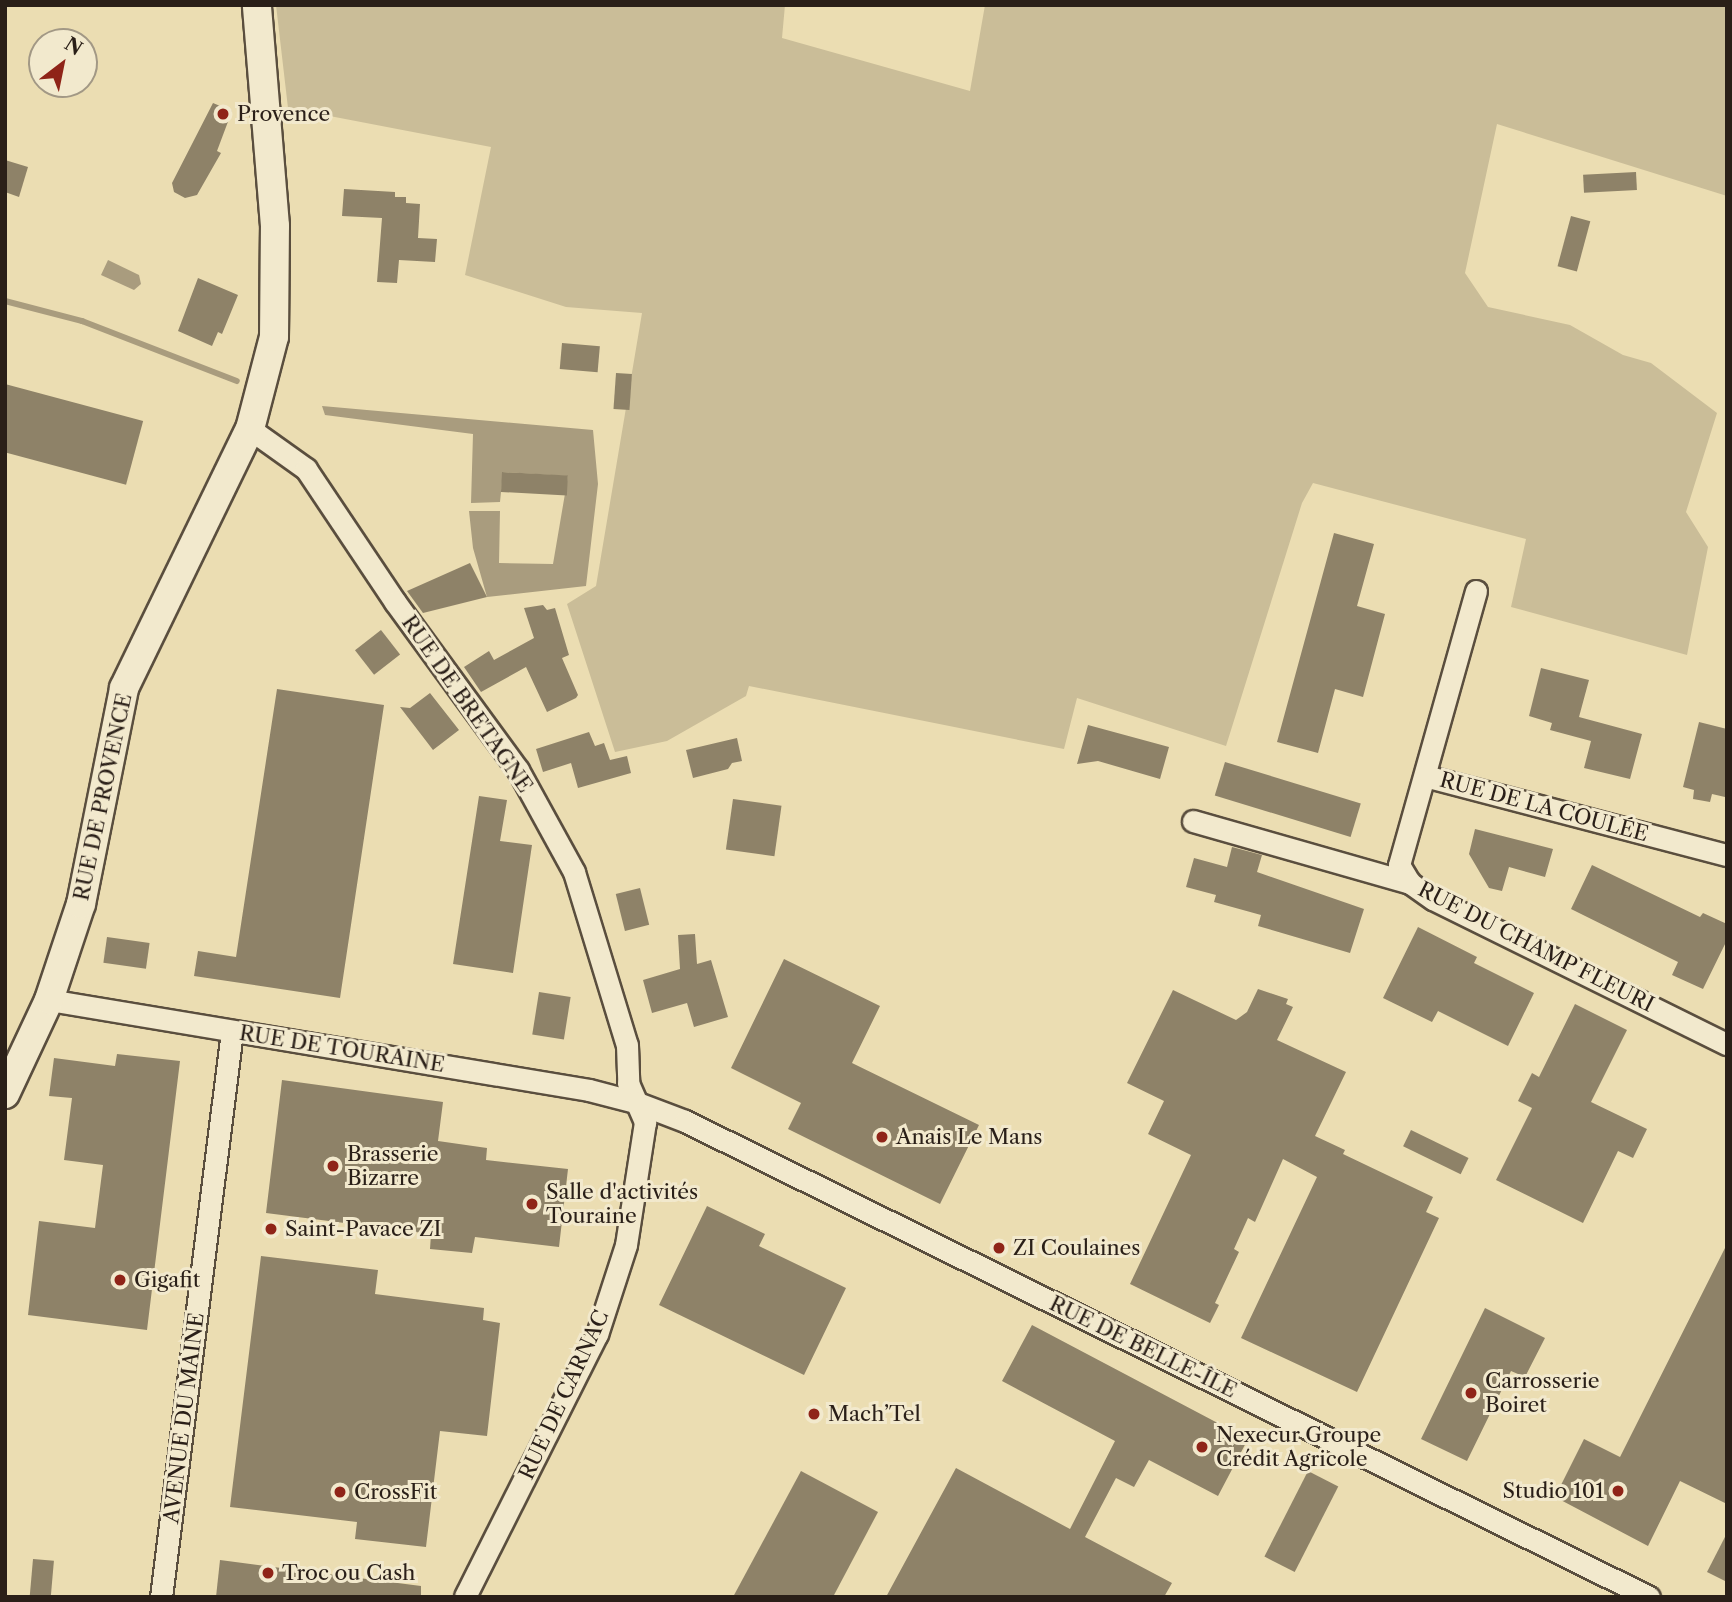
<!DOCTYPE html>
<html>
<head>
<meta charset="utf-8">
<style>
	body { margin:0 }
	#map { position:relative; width:1732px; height:1602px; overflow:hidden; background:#ebddb2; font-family:"Libre Caslon Text",serif }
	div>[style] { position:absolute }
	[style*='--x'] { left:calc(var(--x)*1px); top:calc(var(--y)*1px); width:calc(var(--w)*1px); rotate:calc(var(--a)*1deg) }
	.green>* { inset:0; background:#cabd98 }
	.water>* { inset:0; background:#a99c7e }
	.stream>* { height:6px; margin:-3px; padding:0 3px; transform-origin:3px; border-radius:3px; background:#a99c7e }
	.building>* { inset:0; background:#8e8268; transform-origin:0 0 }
	.roads { filter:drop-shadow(2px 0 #5a4e3e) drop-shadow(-2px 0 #5a4e3e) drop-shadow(0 2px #5a4e3e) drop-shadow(0 -2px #5a4e3e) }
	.street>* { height:21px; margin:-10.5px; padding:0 10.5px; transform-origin:10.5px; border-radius:10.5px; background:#f2e9cd }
	.secondary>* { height:28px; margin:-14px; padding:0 14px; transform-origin:14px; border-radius:14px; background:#f2e9cd }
	.dots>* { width:19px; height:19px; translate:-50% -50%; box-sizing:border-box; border:4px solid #f2e9cd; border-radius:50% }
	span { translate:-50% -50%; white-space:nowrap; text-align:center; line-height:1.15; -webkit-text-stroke:6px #f2e9cd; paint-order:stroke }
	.poi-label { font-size:21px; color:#2a1f18 }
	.left { translate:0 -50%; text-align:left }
	.right { translate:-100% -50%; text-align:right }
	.street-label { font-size:21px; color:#2a1f18 }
	.frame { position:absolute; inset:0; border:7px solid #2a1f18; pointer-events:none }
	.north { position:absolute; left:28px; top:28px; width:70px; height:70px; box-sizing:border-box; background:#f2e9cd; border:2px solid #a29885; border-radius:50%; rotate:32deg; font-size:19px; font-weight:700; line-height:28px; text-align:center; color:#2a1f18 }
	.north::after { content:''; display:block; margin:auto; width:24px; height:32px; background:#8f2418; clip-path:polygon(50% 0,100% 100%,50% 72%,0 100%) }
</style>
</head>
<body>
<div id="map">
	<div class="green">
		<i style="clip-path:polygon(276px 5px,785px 5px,782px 38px,970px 91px,985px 5px,1727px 5px,1727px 196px,1497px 124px,1465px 273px,1488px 307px,1570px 325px,1623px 355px,1651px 363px,1717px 413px,1686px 512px,1708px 547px,1687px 655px,1511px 607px,1526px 539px,1313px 483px,1302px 503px,1226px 746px,1077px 698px,1064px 749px,749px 686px,746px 696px,667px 741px,615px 752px,567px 604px,596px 586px,642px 313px,566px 307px,465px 275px,491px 147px,288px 108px)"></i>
	</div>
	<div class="water">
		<i style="clip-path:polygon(108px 260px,139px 275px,141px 284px,134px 290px,101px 275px)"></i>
		<i style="clip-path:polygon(322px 406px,593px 430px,598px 484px,586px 586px,487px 597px,473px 548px,469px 511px,500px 511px,499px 563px,553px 564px,568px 476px,503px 472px,500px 502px,471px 503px,473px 434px,325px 415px)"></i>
	</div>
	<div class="stream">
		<i style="--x:5;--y:301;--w:80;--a:14.6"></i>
		<i style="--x:82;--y:321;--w:166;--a:21.2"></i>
	</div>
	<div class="building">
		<i style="clip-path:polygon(213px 103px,232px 111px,217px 151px,221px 153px,197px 195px,185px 198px,174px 192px,172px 183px)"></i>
		<i style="clip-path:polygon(5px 160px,28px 167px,19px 197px,5px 192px)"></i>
		<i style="left:1636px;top:172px;width:18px;height:53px;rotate:87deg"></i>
		<i style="clip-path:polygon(344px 189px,395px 192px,395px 197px,406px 197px,406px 203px,420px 204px,418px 238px,437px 239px,435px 262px,399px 260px,397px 283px,377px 282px,382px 218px,342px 216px)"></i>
		<i style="left:1571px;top:216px;width:20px;height:52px;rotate:15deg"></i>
		<i style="clip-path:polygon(198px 278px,238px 295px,222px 334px,218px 332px,212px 346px,178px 331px)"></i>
		<i style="left:562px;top:343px;width:38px;height:26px;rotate:5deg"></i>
		<i style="left:616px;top:373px;width:16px;height:36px;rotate:4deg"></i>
		<i style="left:5px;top:384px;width:143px;height:66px;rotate:15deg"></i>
		<i style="left:502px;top:472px;width:66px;height:20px;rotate:3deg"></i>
		<i style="clip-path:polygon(1334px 533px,1374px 544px,1357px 606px,1385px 614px,1363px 697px,1335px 689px,1318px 753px,1277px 742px)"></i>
		<i style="clip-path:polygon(470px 563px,487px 597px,423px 613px,407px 591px)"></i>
		<i style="clip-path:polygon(543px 605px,547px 610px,555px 608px,569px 655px,562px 658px,578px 695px,576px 698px,547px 712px,526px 667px,481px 692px,464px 667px,489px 651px,494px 660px,534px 638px,524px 608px)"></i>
		<i style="left:381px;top:630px;width:31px;height:33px;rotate:52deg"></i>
		<i style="clip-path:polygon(1541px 668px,1589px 680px,1579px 717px,1642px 734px,1630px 779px,1584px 768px,1591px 741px,1550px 730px,1552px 723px,1529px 716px)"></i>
		<i style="clip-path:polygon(277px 689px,384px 705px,340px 998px,194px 976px,198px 951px,236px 957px)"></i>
		<i style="clip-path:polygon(430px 693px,459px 730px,433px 750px,400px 707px,410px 708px)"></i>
		<i style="clip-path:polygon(1699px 722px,1727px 729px,1727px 788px,1725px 797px,1712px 794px,1710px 802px,1693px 799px,1694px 790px,1683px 787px)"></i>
		<i style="clip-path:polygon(1088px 725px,1169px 747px,1160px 779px,1098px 761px,1077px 764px)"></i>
		<i style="clip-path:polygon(589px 732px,595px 746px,604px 743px,610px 760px,627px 756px,631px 773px,578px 788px,571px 763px,543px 772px,536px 749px)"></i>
		<i style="clip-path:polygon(737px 738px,742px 761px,732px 763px,728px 769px,693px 778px,686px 750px)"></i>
		<i style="left:1225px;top:762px;width:142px;height:35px;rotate:17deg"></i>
		<i style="clip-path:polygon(479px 796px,507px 800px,500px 841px,532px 845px,513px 973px,453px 964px)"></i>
		<i style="left:733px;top:799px;width:49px;height:51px;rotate:8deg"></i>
		<i style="clip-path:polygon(1475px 829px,1553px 849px,1545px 877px,1509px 867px,1502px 891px,1489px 888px,1469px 854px)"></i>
		<i style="clip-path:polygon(1232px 847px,1262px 855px,1257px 872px,1364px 909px,1350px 953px,1258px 926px,1261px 915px,1214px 902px,1216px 895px,1186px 887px,1194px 858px,1227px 867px)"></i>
		<i style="clip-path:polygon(1592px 865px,1700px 917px,1703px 913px,1727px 924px,1727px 940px,1703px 989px,1672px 975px,1678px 962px,1571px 909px)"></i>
		<i style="left:640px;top:888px;width:38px;height:25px;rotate:76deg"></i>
		<i style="clip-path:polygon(1418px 927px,1477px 957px,1474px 963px,1534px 993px,1508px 1046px,1438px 1011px,1432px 1022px,1383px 998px)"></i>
		<i style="clip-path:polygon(695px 934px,697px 964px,711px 960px,728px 1017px,694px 1027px,687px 1003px,652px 1013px,643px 980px,680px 969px,678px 935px)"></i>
		<i style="left:107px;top:937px;width:43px;height:26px;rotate:8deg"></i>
		<i style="clip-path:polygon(784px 959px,880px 1006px,852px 1063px,979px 1125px,940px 1204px,788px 1129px,801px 1103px,731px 1068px)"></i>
		<i style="clip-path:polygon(1258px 989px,1288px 999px,1286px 1004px,1293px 1007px,1277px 1040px,1346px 1072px,1315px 1136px,1345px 1150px,1343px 1154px,1433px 1197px,1426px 1212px,1439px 1218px,1357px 1392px,1241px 1338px,1317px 1177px,1283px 1159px,1255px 1222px,1248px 1218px,1234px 1249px,1239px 1252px,1215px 1303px,1219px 1305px,1210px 1323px,1130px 1284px,1191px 1155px,1148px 1134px,1164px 1101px,1127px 1083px,1173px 990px,1236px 1020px,1247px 1012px)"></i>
		<i style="left:539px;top:992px;width:32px;height:43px;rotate:9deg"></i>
		<i style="clip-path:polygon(1575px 1004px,1627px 1030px,1591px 1102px,1647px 1129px,1633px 1158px,1618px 1151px,1583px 1223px,1496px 1180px,1532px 1108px,1518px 1101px,1532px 1073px,1539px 1077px)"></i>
		<i style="clip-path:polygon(117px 1054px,180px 1061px,147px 1330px,28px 1315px,39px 1221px,95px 1228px,103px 1165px,64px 1160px,72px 1098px,49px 1096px,54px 1058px,115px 1066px)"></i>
		<i style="clip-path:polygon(282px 1080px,443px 1102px,438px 1141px,487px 1148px,486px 1160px,568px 1169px,559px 1247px,475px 1237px,472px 1253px,430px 1249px,431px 1234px,266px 1213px)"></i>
		<i style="left:1411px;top:1130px;width:64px;height:18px;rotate:26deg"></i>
		<i style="clip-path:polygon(707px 1206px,765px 1234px,759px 1246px,846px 1288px,804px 1375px,659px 1305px)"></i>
		<i style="clip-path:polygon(1727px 1244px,1727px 1504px,1680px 1481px,1648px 1546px,1555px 1497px,1584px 1439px,1620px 1457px)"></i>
		<i style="clip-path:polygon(261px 1256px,378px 1270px,375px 1294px,484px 1308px,483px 1320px,500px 1323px,487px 1436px,440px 1431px,426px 1547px,355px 1539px,357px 1522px,230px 1507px)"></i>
		<i style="clip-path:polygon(1485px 1308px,1545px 1338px,1525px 1377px,1511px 1371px,1467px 1461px,1421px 1439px)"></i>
		<i style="clip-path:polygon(1032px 1325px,1248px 1439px,1218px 1496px,1149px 1460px,1134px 1487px,1116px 1478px,1085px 1537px,1172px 1583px,1164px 1597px,886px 1597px,956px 1468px,1070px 1529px,1115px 1441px,1002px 1381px)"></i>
		<i style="clip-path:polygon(801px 1471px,878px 1512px,833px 1597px,733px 1597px)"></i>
		<i style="left:1308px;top:1471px;width:34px;height:96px;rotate:27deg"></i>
		<i style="clip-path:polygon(1727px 1533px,1727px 1582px,1707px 1572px)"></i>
		<i style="left:33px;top:1559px;width:21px;height:38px;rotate:5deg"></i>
		<i style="clip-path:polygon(220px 1560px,421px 1586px,421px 1597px,216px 1597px)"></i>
	</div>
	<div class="roads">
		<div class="street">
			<i style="--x:250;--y:429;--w:69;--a:35.5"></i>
			<i style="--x:306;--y:469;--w:160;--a:56.2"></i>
			<i style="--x:395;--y:602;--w:208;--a:53.8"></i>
			<i style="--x:518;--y:770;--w:116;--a:61.2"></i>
			<i style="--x:574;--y:872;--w:181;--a:73"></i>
			<i style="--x:627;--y:1045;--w:38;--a:88"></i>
			<i style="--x:628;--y:1083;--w:43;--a:66.4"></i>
			<i style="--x:645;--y:1122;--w:124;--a:98.8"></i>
			<i style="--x:626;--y:1245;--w:94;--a:108"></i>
			<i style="--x:597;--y:1334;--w:294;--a:116.7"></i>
			<i style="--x:1476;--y:591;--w:285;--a:105.7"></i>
			<i style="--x:1399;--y:865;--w:21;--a:59"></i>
			<i style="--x:1410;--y:883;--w:28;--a:35"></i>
			<i style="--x:1433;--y:899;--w:328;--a:26.3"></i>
			<i style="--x:1425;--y:776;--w:312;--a:14.7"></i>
			<i style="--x:1193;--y:821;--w:226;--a:15.9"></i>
			<i style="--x:49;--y:1000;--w:547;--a:9.46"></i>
			<i style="--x:589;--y:1090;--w:48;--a:14.6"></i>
			<i style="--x:635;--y:1102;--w:53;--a:20.8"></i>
			<i style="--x:685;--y:1121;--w:1075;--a:26.28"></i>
			<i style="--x:161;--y:1597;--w:570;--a:-82.85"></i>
		</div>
		<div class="secondary">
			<i style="--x:5;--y:1094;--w:104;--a:-64.9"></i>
			<i style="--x:49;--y:1000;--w:101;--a:-71.6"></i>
			<i style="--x:81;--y:904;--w:220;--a:-78.7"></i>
			<i style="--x:124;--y:688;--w:288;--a:-64.1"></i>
			<i style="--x:250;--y:429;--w:95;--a:-75.4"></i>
			<i style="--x:274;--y:337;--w:111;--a:-89.5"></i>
			<i style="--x:275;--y:226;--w:222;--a:-94.7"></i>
		</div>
	</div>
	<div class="dots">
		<i style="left:223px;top:114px;background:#8f2418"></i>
		<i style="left:882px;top:1137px;background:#8f2418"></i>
		<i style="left:333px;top:1166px;background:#8f2418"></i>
		<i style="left:532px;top:1204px;background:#8f2418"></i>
		<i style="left:271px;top:1229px;background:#8f2418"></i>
		<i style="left:999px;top:1248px;background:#8f2418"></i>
		<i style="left:120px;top:1280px;background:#8f2418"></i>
		<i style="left:1471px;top:1393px;background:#8f2418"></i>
		<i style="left:814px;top:1414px;background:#8f2418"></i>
		<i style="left:1202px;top:1447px;background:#8f2418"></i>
		<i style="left:1618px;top:1491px;background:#8f2418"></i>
		<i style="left:340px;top:1492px;background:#8f2418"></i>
		<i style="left:268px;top:1573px;background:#8f2418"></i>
	</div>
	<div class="poi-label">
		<span class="left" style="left:237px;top:114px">Provence</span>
		<span class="left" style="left:896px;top:1137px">Anais Le Mans</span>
		<span class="left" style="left:347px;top:1166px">Brasserie<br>Bizarre</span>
		<span class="left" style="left:546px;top:1204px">Salle d'activités<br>Touraine</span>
		<span class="left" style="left:285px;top:1229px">Saint-Pavace ZI</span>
		<span class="left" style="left:1013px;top:1248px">ZI Coulaines</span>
		<span class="left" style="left:134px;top:1280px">Gigafit</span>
		<span class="left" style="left:1485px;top:1393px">Carrosserie<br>Boiret</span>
		<span class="left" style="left:828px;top:1414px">Mach’Tel</span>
		<span class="left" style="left:1216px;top:1447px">Nexecur Groupe<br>Crédit Agricole</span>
		<span class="right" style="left:1604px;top:1491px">Studio 101</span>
		<span class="left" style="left:354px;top:1492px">CrossFit</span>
		<span class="left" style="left:282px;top:1573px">Troc ou Cash</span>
	</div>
	<div class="street-label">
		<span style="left:467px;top:704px;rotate:55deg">RUE DE BRETAGNE</span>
		<span style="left:103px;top:797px;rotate:-78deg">RUE DE PROVENCE</span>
		<span style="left:1544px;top:807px;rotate:15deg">RUE DE LA COULÉE</span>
		<span style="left:1536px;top:947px;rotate:27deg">RUE DU CHAMP FLEURI</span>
		<span style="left:342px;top:1049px;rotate:9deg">RUE DE TOURAINE</span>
		<span style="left:1143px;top:1347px;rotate:26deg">RUE DE BELLE-ÎLE</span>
		<span style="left:564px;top:1395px;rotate:-65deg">RUE DE CARNAC</span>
		<span style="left:184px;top:1418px;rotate:-83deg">AVENUE DU MAINE</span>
	</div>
	<div class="frame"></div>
	<div class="north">N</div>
</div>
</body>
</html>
